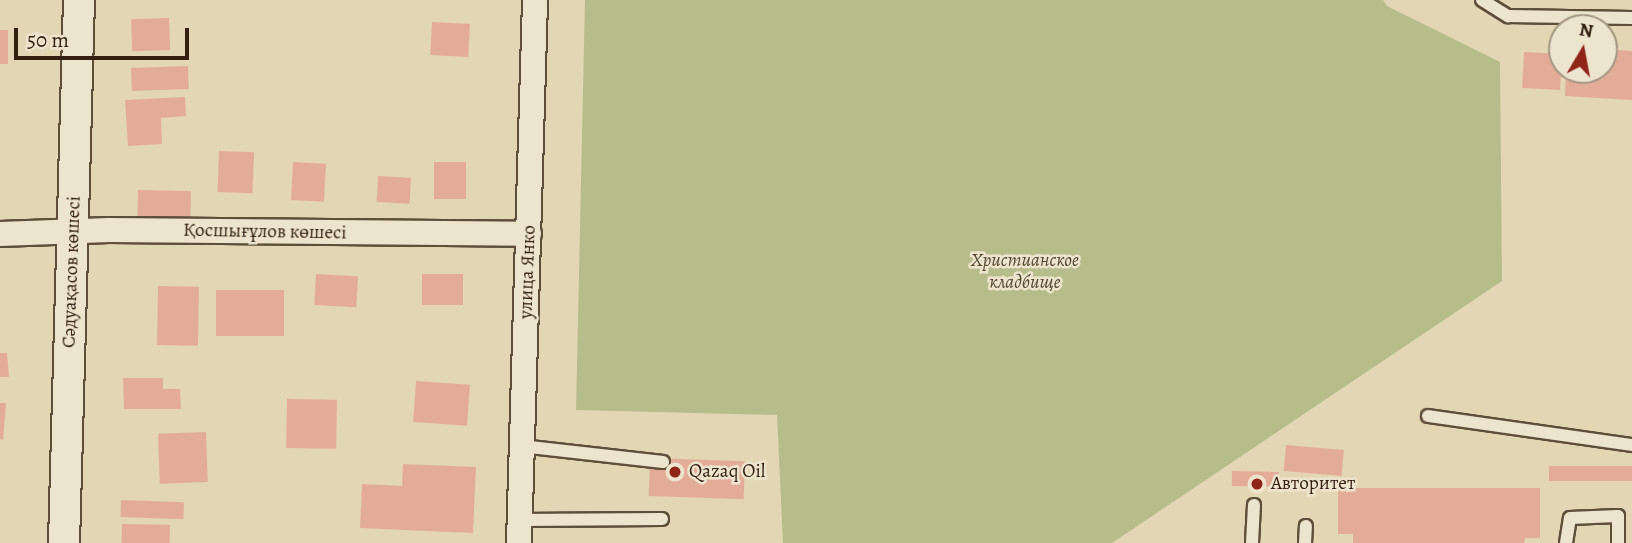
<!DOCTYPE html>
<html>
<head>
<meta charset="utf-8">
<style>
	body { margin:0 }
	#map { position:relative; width:1632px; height:543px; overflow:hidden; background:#e3d6b4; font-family:Alegreya,serif }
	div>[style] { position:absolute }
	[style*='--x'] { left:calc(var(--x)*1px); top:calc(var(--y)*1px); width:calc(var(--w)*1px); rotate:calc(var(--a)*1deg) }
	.green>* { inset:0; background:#b6bd8b }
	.building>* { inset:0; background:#e3ac99; transform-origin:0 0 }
	.roads { filter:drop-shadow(2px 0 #5f4e3a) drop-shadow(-2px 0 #5f4e3a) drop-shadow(0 2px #5f4e3a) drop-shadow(0 -2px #5f4e3a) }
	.service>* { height:12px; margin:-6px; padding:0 6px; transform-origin:6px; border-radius:6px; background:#ede4ce }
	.minor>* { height:24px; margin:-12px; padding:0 12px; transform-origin:12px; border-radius:12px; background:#ede4ce }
	.tertiary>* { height:30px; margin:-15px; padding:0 15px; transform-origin:15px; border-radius:15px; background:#ede4ce }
	.dots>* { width:19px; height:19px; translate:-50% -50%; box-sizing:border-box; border:4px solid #ede4ce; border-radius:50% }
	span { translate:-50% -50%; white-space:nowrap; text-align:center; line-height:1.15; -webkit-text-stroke:5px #ede4ce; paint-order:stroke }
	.street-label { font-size:19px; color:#332011 }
	.park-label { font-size:19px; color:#544730; font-style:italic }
	.poi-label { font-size:19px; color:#332011 }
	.left { translate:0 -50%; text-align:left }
	.north { position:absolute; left:1548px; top:14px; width:70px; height:70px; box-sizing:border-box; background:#ede4ce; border:2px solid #a39682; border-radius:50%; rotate:10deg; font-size:19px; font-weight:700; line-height:28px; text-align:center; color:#332011 }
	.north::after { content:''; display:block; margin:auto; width:24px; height:32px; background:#8f2418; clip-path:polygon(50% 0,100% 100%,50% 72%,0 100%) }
	.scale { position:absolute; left:14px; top:28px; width:175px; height:32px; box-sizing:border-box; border:4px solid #332011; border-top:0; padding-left:9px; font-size:21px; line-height:24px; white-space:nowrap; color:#332011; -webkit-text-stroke:5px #ede4ce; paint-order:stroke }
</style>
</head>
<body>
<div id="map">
	<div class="green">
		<i style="clip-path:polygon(585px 0,1383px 0,1387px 6px,1500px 62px,1502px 281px,1112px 543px,783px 543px,777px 415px,576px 410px)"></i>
	</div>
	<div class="building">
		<i style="left:169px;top:18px;width:32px;height:38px;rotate:88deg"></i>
		<i style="left:432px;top:22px;width:38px;height:33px;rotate:3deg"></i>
		<i style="left:0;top:30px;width:8px;height:34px"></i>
		<i style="clip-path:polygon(1604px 49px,1632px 51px,1632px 100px,1565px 96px,1566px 70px,1604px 70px)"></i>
		<i style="left:1524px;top:52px;width:38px;height:36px;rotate:3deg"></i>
		<i style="left:188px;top:66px;width:23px;height:57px;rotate:88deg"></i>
		<i style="clip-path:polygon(185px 97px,186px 116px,161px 118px,162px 144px,128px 146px,125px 100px)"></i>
		<i style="left:219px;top:151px;width:35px;height:41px;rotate:2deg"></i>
		<i style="left:293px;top:162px;width:33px;height:38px;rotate:3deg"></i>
		<i style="left:434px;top:162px;width:32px;height:37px"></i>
		<i style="left:378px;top:176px;width:33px;height:26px;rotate:3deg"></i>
		<i style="left:138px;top:190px;width:53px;height:29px;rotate:1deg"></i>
		<i style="left:316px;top:274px;width:42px;height:31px;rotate:3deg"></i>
		<i style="left:422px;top:274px;width:41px;height:31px"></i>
		<i style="left:158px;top:286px;width:41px;height:59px;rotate:1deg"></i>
		<i style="left:216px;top:290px;width:68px;height:46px"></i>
		<i style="clip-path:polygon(0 353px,7px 353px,9px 377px,0 377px)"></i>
		<i style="clip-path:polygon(123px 378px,163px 378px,163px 389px,180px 389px,181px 409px,124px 409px)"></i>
		<i style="left:416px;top:381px;width:54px;height:41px;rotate:4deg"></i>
		<i style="left:287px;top:399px;width:50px;height:49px;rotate:1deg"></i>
		<i style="clip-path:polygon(0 403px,6px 403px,3px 440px,0 439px)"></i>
		<i style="left:206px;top:432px;width:50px;height:48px;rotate:88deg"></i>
		<i style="left:1286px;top:445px;width:58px;height:26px;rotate:5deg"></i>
		<i style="left:650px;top:458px;width:95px;height:38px;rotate:2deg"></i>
		<i style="clip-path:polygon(403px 464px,476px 467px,473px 533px,360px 528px,362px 484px,402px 486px)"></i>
		<i style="left:1549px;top:466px;width:83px;height:15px"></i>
		<i style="left:1232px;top:471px;width:47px;height:15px;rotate:1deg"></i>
		<i style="clip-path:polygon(1338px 488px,1540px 488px,1540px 538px,1525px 538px,1524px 543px,1353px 543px,1353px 534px,1338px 534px)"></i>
		<i style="left:121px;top:500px;width:63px;height:17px;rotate:2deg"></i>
		<i style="left:122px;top:524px;width:48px;height:19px;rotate:1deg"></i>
	</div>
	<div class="roads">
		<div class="service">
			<i style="--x:1482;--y:0;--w:31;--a:32"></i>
			<i style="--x:1508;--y:16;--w:124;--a:0.9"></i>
			<i style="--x:1428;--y:416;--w:206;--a:8.1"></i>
			<i style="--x:521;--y:446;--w:143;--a:6.4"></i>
			<i style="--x:519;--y:520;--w:143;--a:-0.4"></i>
			<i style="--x:1252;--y:543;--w:38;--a:-87"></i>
			<i style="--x:1305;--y:543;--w:17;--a:-87"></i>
			<i style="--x:1566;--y:543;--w:25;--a:-81"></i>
			<i style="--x:1570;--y:518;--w:48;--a:-2.4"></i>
			<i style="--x:1618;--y:516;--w:27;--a:90"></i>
		</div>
		<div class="minor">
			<i style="--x:0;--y:234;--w:109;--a:-2.1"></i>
			<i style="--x:109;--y:230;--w:420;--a:0.5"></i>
			<i style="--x:519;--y:543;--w:543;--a:-88.31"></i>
		</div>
		<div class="tertiary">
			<i style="--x:64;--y:543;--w:543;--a:-88.42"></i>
		</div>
	</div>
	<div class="dots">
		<i style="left:675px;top:472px;background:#8f2418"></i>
		<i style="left:1257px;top:484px;background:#8f2418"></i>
	</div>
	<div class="street-label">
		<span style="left:265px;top:232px;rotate:1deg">Қосшығұлов көшесі</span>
		<span style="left:72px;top:272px;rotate:-88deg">Сәдуақасов көшесі</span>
		<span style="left:528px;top:272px;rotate:-88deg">улица Янко</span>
	</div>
	<div class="park-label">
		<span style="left:1025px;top:272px">Христианское<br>кладбище</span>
	</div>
	<div class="poi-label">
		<span class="left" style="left:689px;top:472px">Qazaq Oil</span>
		<span class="left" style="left:1271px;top:484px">Авторитет</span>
	</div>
	<div class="north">N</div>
	<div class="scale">50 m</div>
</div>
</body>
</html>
